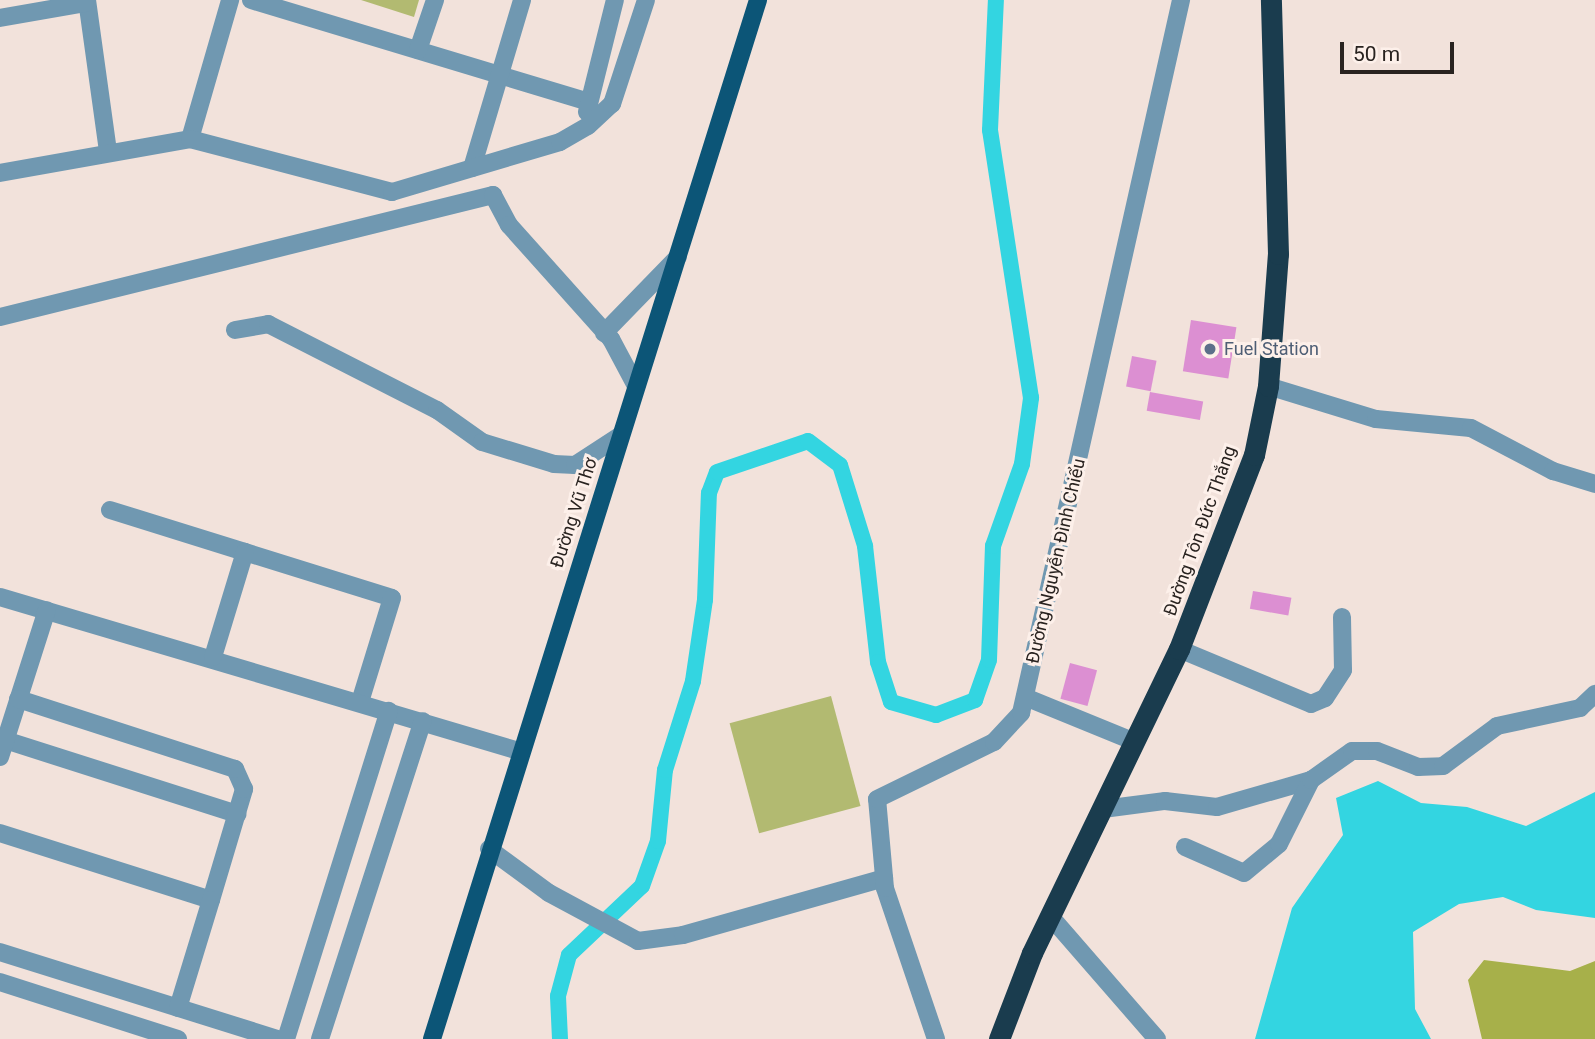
<!DOCTYPE html>
<html>
<head>
<meta charset="utf-8">
<style>
	body { margin:0 }
	#map { position:relative; width:1595px; height:1039px; overflow:hidden; background:#f2e2db; font-family:Roboto,sans-serif }
	div>[style] { position:absolute }
	[style*='--x'] { left:calc(var(--x)*1px); top:calc(var(--y)*1px); width:calc(var(--w)*1px); rotate:calc(var(--a)*1deg) }
	.green>* { inset:0; background:#b2ba71; transform-origin:0 0 }
	.forest>* { inset:0; background:#a7b04a }
	.water>* { inset:0; background:#33d5e1 }
	.canal>* { height:16px; margin:-8px; padding:0 8px; transform-origin:8px; border-radius:8px; background:#33d5e1 }
	.building>* { inset:0; background:#dc8fd2; transform-origin:0 0 }
	.minor>* { height:18px; margin:-9px; padding:0 9px; transform-origin:9px; border-radius:9px; background:#7098b1 }
	.major>* { height:18px; margin:-9px; padding:0 9px; transform-origin:9px; border-radius:9px; background:#0c5577 }
	.highway>* { height:21px; margin:-10.5px; padding:0 10.5px; transform-origin:10.5px; border-radius:10.5px; background:#1a3c4e }
	.dots>* { width:19px; height:19px; translate:-50% -50%; box-sizing:border-box; border:4px solid #fdf0ea; border-radius:50% }
	span { translate:-50% -50%; white-space:nowrap; text-align:center; line-height:1.15; -webkit-text-stroke:6px #fdf0ea; paint-order:stroke }
	.service-label { font-size:18px; color:#4e5e75 }
	.left { translate:0 -50%; text-align:left }
	.street-label { font-size:18px; color:#292320 }
	.scale { position:absolute; left:1340px; top:42px; width:114px; height:32px; box-sizing:border-box; border:4px solid #292320; border-top:0; padding-left:9px; font-size:21px; line-height:24px; white-space:nowrap; color:#292320; -webkit-text-stroke:5px #fdf0ea; paint-order:stroke }
</style>
</head>
<body>
<div id="map">
	<div class="green">
		<i style="clip-path:polygon(361px 0,419px 0,414px 17px)"></i>
		<i style="left:831px;top:696px;width:114px;height:105px;rotate:75deg"></i>
	</div>
	<div class="forest">
		<i style="clip-path:polygon(1484px 960px,1570px 971px,1595px 961px,1595px 1039px,1482px 1039px,1468px 980px)"></i>
	</div>
	<div class="water">
		<i style="clip-path:polygon(1378px 781px,1421px 803px,1467px 807px,1526px 826px,1595px 792px,1595px 918px,1536px 910px,1503px 897px,1459px 904px,1413px 932px,1415px 1009px,1431px 1039px,1255px 1039px,1292px 908px,1343px 835px,1336px 798px)"></i>
	</div>
	<div class="canal">
		<i style="--x:560;--y:1039;--w:43;--a:-92.7"></i>
		<i style="--x:558;--y:996;--w:42;--a:-75"></i>
		<i style="--x:569;--y:955;--w:100;--a:-43.4"></i>
		<i style="--x:642;--y:886;--w:48;--a:-70.4"></i>
		<i style="--x:658;--y:841;--w:71;--a:-84.4"></i>
		<i style="--x:665;--y:770;--w:93;--a:-72.5"></i>
		<i style="--x:693;--y:681;--w:82;--a:-81.6"></i>
		<i style="--x:705;--y:600;--w:107;--a:-87.9"></i>
		<i style="--x:709;--y:493;--w:22;--a:-69"></i>
		<i style="--x:717;--y:472;--w:96;--a:-18.8"></i>
		<i style="--x:808;--y:441;--w:40;--a:37"></i>
		<i style="--x:840;--y:465;--w:85;--a:72.8"></i>
		<i style="--x:865;--y:546;--w:117;--a:83.6"></i>
		<i style="--x:878;--y:662;--w:42;--a:72"></i>
		<i style="--x:891;--y:702;--w:47;--a:16.1"></i>
		<i style="--x:936;--y:715;--w:42;--a:-21"></i>
		<i style="--x:975;--y:700;--w:42;--a:-70.7"></i>
		<i style="--x:989;--y:660;--w:114;--a:-88"></i>
		<i style="--x:993;--y:546;--w:87;--a:-70.5"></i>
		<i style="--x:1022;--y:464;--w:67;--a:-82.2"></i>
		<i style="--x:1031;--y:398;--w:271;--a:-98.7"></i>
		<i style="--x:990;--y:130;--w:130;--a:-87.4"></i>
	</div>
	<div class="building">
		<i style="left:1191px;top:320px;width:46px;height:52px;rotate:9deg"></i>
		<i style="left:1132px;top:356px;width:25px;height:31px;rotate:11deg"></i>
		<i style="left:1150px;top:392px;width:54px;height:19px;rotate:10deg"></i>
		<i style="left:1253px;top:591px;width:39px;height:18px;rotate:10deg"></i>
		<i style="left:1070px;top:663px;width:28px;height:37px;rotate:15deg"></i>
	</div>
	<div class="minor">
		<i style="--x:87;--y:0;--w:153;--a:82.1"></i>
		<i style="--x:251;--y:0;--w:350;--a:16.8"></i>
		<i style="--x:0;--y:18;--w:86;--a:-10"></i>
		<i style="--x:418;--y:50;--w:53;--a:-71.2"></i>
		<i style="--x:587;--y:112;--w:115;--a:-76"></i>
		<i style="--x:190;--y:139;--w:145;--a:-73.9"></i>
		<i style="--x:472;--y:168;--w:175;--a:-73.4"></i>
		<i style="--x:0;--y:173;--w:193;--a:-10.1"></i>
		<i style="--x:190;--y:139;--w:209;--a:14.7"></i>
		<i style="--x:392;--y:192;--w:175;--a:-16.6"></i>
		<i style="--x:560;--y:142;--w:32;--a:-30"></i>
		<i style="--x:588;--y:126;--w:33;--a:-43"></i>
		<i style="--x:612;--y:104;--w:109;--a:-71.9"></i>
		<i style="--x:0;--y:317;--w:508;--a:-13.9"></i>
		<i style="--x:493;--y:195;--w:34;--a:62"></i>
		<i style="--x:509;--y:225;--w:153;--a:48.2"></i>
		<i style="--x:611;--y:339;--w:53;--a:62"></i>
		<i style="--x:235;--y:330;--w:34;--a:-10"></i>
		<i style="--x:268;--y:324;--w:190;--a:27"></i>
		<i style="--x:437;--y:410;--w:55;--a:35.4"></i>
		<i style="--x:482;--y:442;--w:75;--a:17"></i>
		<i style="--x:554;--y:464;--w:21;--a:3"></i>
		<i style="--x:575;--y:465;--w:55;--a:-33.1"></i>
		<i style="--x:604;--y:333;--w:106;--a:-45.8"></i>
		<i style="--x:1268;--y:386;--w:113;--a:17"></i>
		<i style="--x:1376;--y:419;--w:95;--a:5.4"></i>
		<i style="--x:1471;--y:428;--w:93;--a:27.7"></i>
		<i style="--x:1553;--y:471;--w:44;--a:17.2"></i>
		<i style="--x:110;--y:510;--w:295;--a:17.3"></i>
		<i style="--x:392;--y:598;--w:109;--a:107.1"></i>
		<i style="--x:0;--y:597;--w:541;--a:16.53"></i>
		<i style="--x:1179;--y:649;--w:143;--a:22.6"></i>
		<i style="--x:1311;--y:704;--w:15;--a:-23"></i>
		<i style="--x:1325;--y:698;--w:33;--a:-57"></i>
		<i style="--x:1343;--y:670;--w:53;--a:-91.1"></i>
		<i style="--x:213;--y:657;--w:110;--a:-73.1"></i>
		<i style="--x:1025;--y:697;--w:119;--a:22.2"></i>
		<i style="--x:5;--y:740;--w:244;--a:17.7"></i>
		<i style="--x:0;--y:757;--w:154;--a:-72.3"></i>
		<i style="--x:1103;--y:809;--w:63;--a:-7.4"></i>
		<i style="--x:1165;--y:801;--w:52;--a:6.6"></i>
		<i style="--x:1217;--y:807;--w:98;--a:-16"></i>
		<i style="--x:0;--y:833;--w:221;--a:17.6"></i>
		<i style="--x:211;--y:900;--w:116;--a:-73.4"></i>
		<i style="--x:244;--y:789;--w:22;--a:-114"></i>
		<i style="--x:235;--y:769;--w:228;--a:-162.1"></i>
		<i style="--x:1185;--y:847;--w:64;--a:23.8"></i>
		<i style="--x:1244;--y:873;--w:45;--a:-39.6"></i>
		<i style="--x:1279;--y:844;--w:72;--a:-63.4"></i>
		<i style="--x:1311;--y:780;--w:50;--a:-35.3"></i>
		<i style="--x:1352;--y:751;--w:25;--a:0"></i>
		<i style="--x:1377;--y:751;--w:44;--a:21.3"></i>
		<i style="--x:1418;--y:767;--w:25;--a:-2"></i>
		<i style="--x:1443;--y:766;--w:67;--a:-36.5"></i>
		<i style="--x:1497;--y:726;--w:85;--a:-12.2"></i>
		<i style="--x:1580;--y:708;--w:21;--a:-43"></i>
		<i style="--x:489;--y:849;--w:74;--a:36.3"></i>
		<i style="--x:549;--y:893;--w:101;--a:28.3"></i>
		<i style="--x:638;--y:941;--w:45;--a:-7.6"></i>
		<i style="--x:683;--y:935;--w:209;--a:-15.8"></i>
		<i style="--x:1050;--y:916;--w:163;--a:49"></i>
		<i style="--x:0;--y:952;--w:290;--a:17.4"></i>
		<i style="--x:0;--y:982;--w:187;--a:17.8"></i>
		<i style="--x:178;--y:1008;--w:113;--a:-73"></i>
		<i style="--x:286;--y:1039;--w:344;--a:-72.6"></i>
		<i style="--x:320;--y:1039;--w:334;--a:-72.1"></i>
		<i style="--x:936;--y:1039;--w:159;--a:-108.7"></i>
		<i style="--x:885;--y:888;--w:89;--a:-95.1"></i>
		<i style="--x:877;--y:799;--w:130;--a:-26"></i>
		<i style="--x:994;--y:742;--w:40;--a:-47"></i>
		<i style="--x:1021;--y:713;--w:731;--a:-77.35"></i>
	</div>
	<div class="major">
		<i style="--x:432;--y:1039;--w:1089;--a:-72.58"></i>
	</div>
	<div class="highway">
		<i style="--x:999;--y:1039;--w:92;--a:-69"></i>
		<i style="--x:1032;--y:953;--w:338;--a:-64.2"></i>
		<i style="--x:1179;--y:649;--w:208;--a:-68.9"></i>
		<i style="--x:1254;--y:455;--w:70;--a:-78.5"></i>
		<i style="--x:1268;--y:386;--w:132;--a:-85.7"></i>
		<i style="--x:1278;--y:254;--w:254;--a:-91.6"></i>
	</div>
	<div class="dots">
		<i style="left:1210px;top:349px;background:#5c6f8a"></i>
	</div>
	<div class="service-label">
		<span class="left" style="left:1224px;top:349px">Fuel Station</span>
	</div>
	<div class="street-label">
		<span style="left:574px;top:513px;rotate:-72deg">Đường Vũ Thơ</span>
		<span style="left:1200px;top:531px;rotate:-70deg">Đường Tôn Đức Thắng</span>
		<span style="left:1056px;top:561px;rotate:-77deg">Đường Nguyễn Đình Chiểu</span>
	</div>
	<div class="scale">50 m</div>
</div>
</body>
</html>
